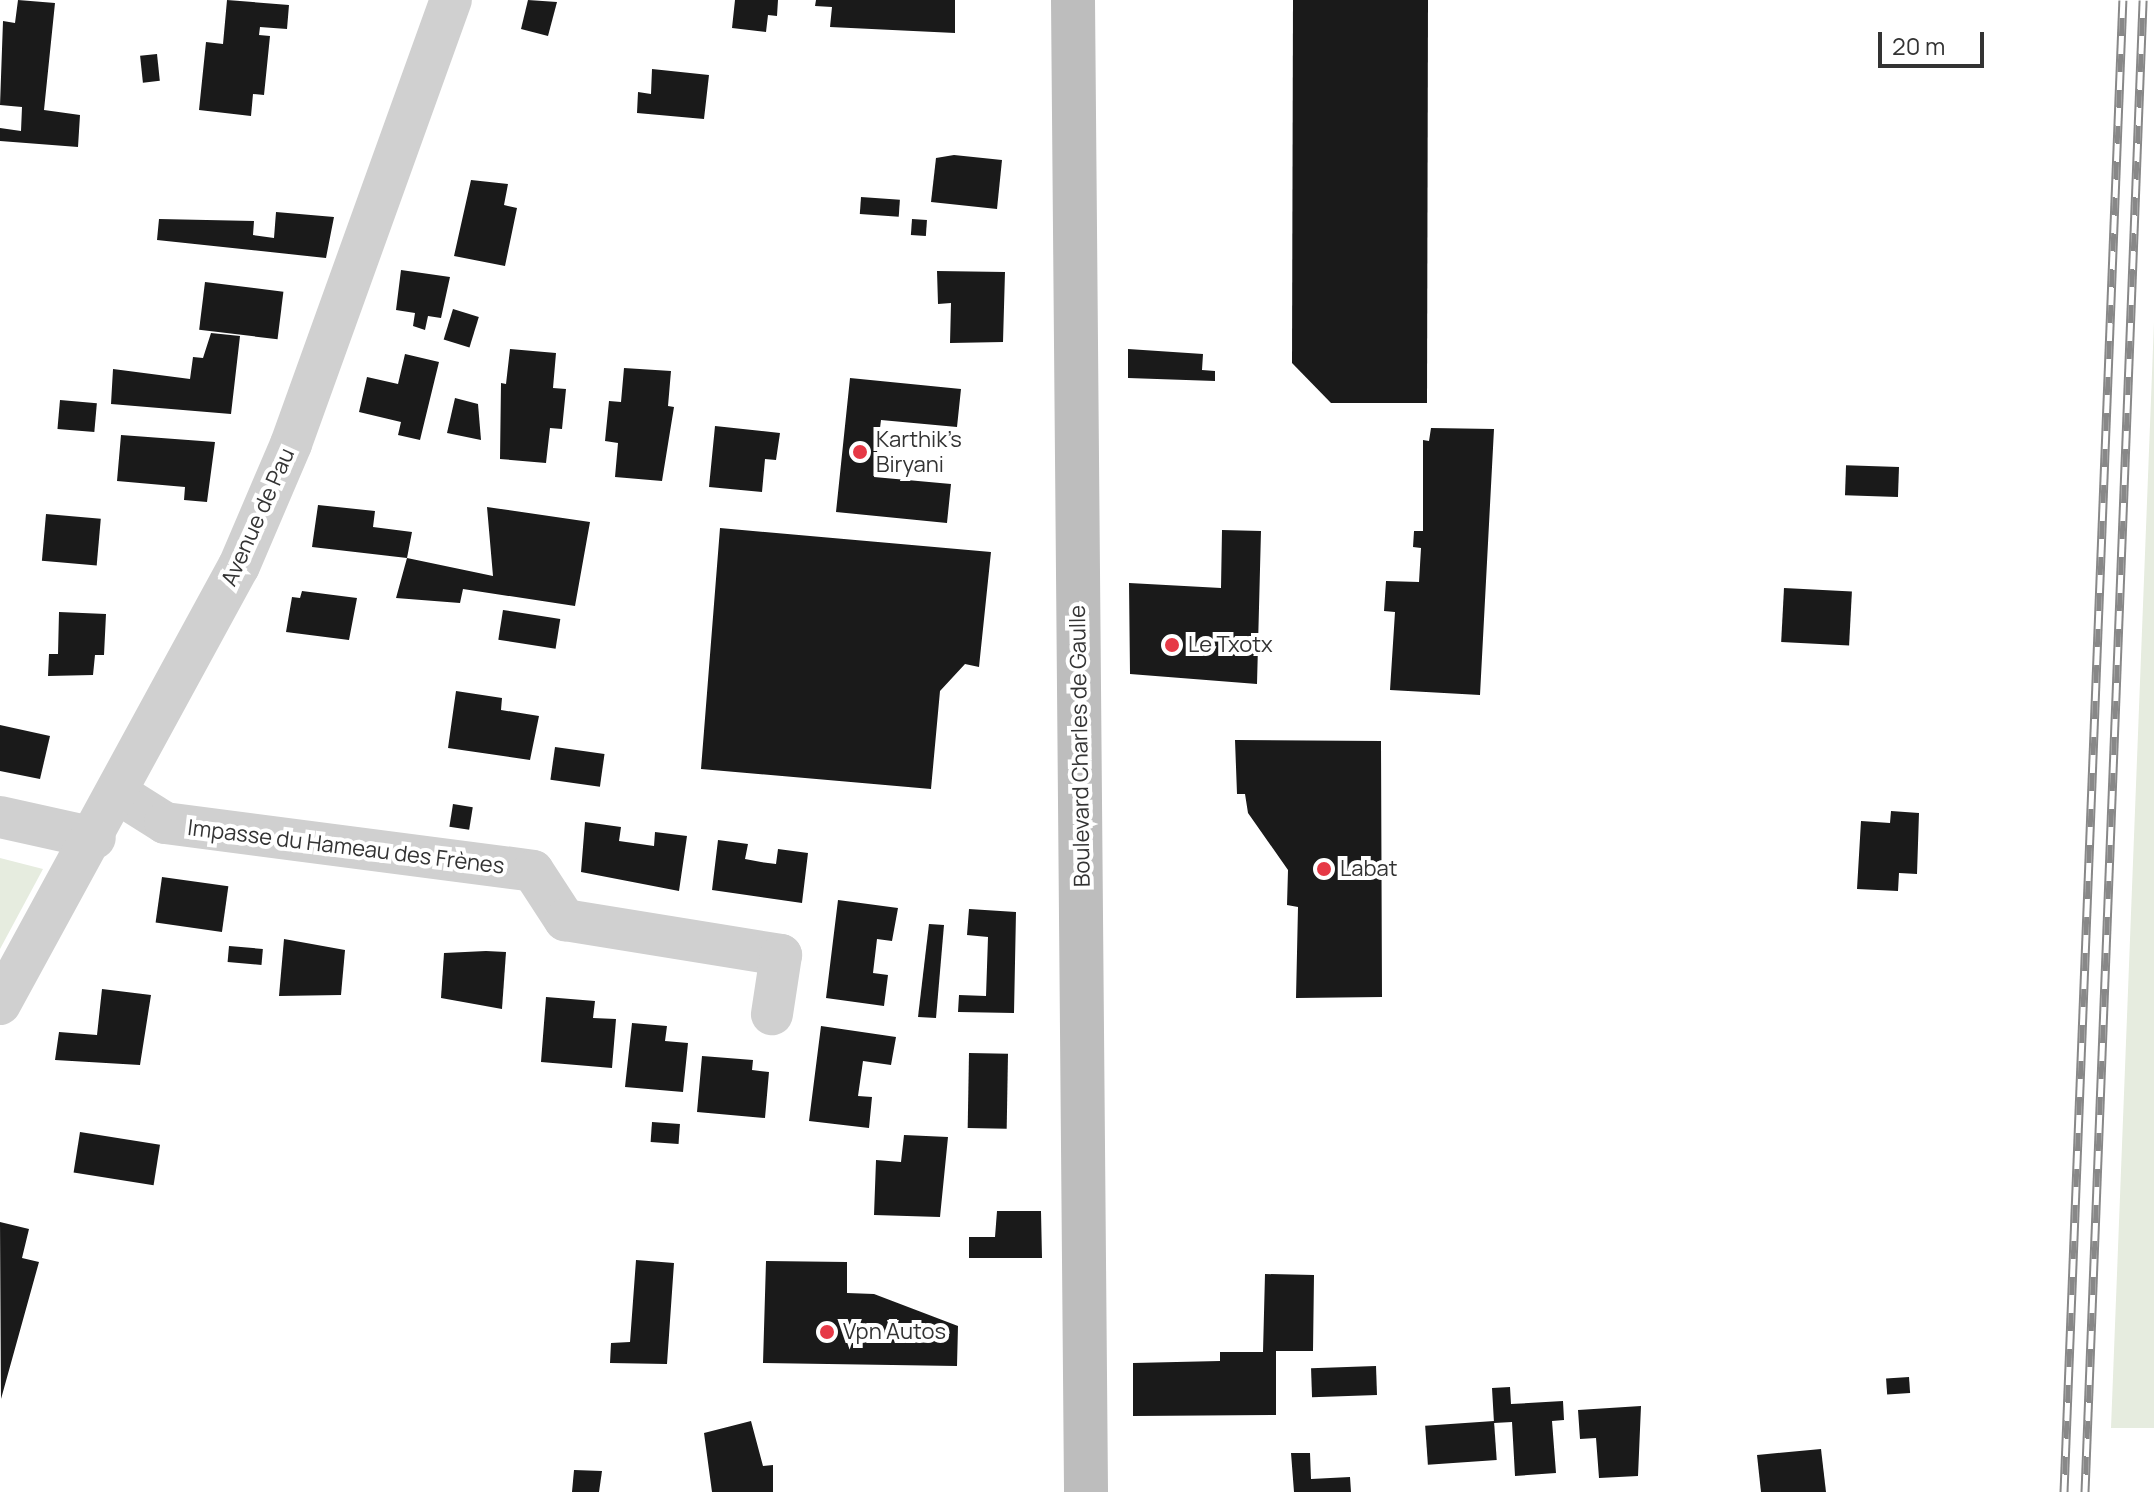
<!DOCTYPE html>
<html>
<head>
<meta charset="utf-8">
<style>
	body { margin:0 }
	#map { position:relative; width:2154px; height:1492px; overflow:hidden; background:#fff; font-family:Manrope,sans-serif }
	div>[style] { position:absolute }
	[style*='--x'] { left:calc(var(--x)*1px); top:calc(var(--y)*1px); width:calc(var(--w)*1px); rotate:calc(var(--a)*1deg) }
	.green>* { inset:0; background:#e6ecdf }
	.building>* { inset:0; background:#1a1a1a; transform-origin:0 0 }
	.street>* { height:42px; margin:-21px; padding:0 21px; transform-origin:21px; border-radius:21px; background:#d0d0d0 }
	.secondary>* { height:44px; margin:-22px; padding:0 22px; transform-origin:22px; border-radius:22px; background:#bdbdbd }
	.rail>* { height:9px; margin-top:-4.5px; transform-origin:0; background:repeating-linear-gradient(90deg,#fff 0 18px,#888 0 36px); box-sizing:border-box; border-block:2px solid #888 }
	.dots>* { width:22px; height:22px; translate:-50% -50%; box-sizing:border-box; border:4px solid #fff; border-radius:50% }
	span { translate:-50% -50%; white-space:nowrap; text-align:center; line-height:1.15; -webkit-text-stroke:8px #fff; paint-order:stroke }
	.poi-label { font-size:22px; color:#333 }
	.left { translate:0 -50%; text-align:left }
	.street-label { font-size:22px; color:#333 }
	.scale { position:absolute; left:1878px; top:32px; width:106px; height:36px; box-sizing:border-box; border:4px solid #333; border-top:0; padding-left:10px; font-size:24px; line-height:28px; white-space:nowrap; color:#333; -webkit-text-stroke:6px #fff; paint-order:stroke }
</style>
</head>
<body>
<div id="map">
	<div class="green">
		<i style="clip-path:polygon(2154px 322px,2154px 1428px,2111px 1428px)"></i>
		<i style="clip-path:polygon(0 858px,43px 869px,0 949px)"></i>
	</div>
	<div class="building">
		<i style="clip-path:polygon(18px 0,55px 3px,44px 110px,80px 115px,78px 147px,0 141px,0 128px,21px 131px,22px 107px,0 105px,3px 21px,15px 23px)"></i>
		<i style="clip-path:polygon(227px 0,289px 5px,287px 29px,260px 27px,259px 35px,270px 36px,264px 95px,253px 94px,251px 116px,199px 110px,206px 42px,223px 44px)"></i>
		<i style="clip-path:polygon(528px 0,557px 2px,548px 36px,521px 29px)"></i>
		<i style="clip-path:polygon(735px 0,778px 0,777px 16px,768px 15px,766px 32px,732px 28px)"></i>
		<i style="clip-path:polygon(816px 0,955px 0,955px 33px,830px 27px,832px 7px,815px 6px)"></i>
		<i style="clip-path:polygon(1293px 0,1428px 0,1427px 403px,1331px 403px,1292px 363px)"></i>
		<i style="left:157px;top:54px;width:27px;height:17px;rotate:84deg"></i>
		<i style="clip-path:polygon(652px 69px,709px 75px,704px 119px,637px 113px,638px 92px,651px 94px)"></i>
		<i style="clip-path:polygon(954px 155px,1002px 160px,997px 209px,931px 202px,936px 158px)"></i>
		<i style="clip-path:polygon(471px 180px,508px 184px,504px 205px,517px 208px,505px 266px,454px 256px)"></i>
		<i style="left:861px;top:197px;width:39px;height:17px;rotate:4deg"></i>
		<i style="clip-path:polygon(276px 212px,334px 217px,326px 258px,157px 240px,159px 219px,254px 221px,253px 235px,274px 238px)"></i>
		<i style="left:912px;top:219px;width:15px;height:16px;rotate:4deg"></i>
		<i style="clip-path:polygon(401px 270px,450px 277px,441px 318px,428px 316px,425px 330px,413px 326px,415px 313px,396px 310px)"></i>
		<i style="clip-path:polygon(937px 271px,1005px 272px,1003px 342px,950px 343px,951px 303px,938px 304px)"></i>
		<i style="left:205px;top:282px;width:79px;height:48px;rotate:7deg"></i>
		<i style="left:453px;top:309px;width:27px;height:32px;rotate:17deg"></i>
		<i style="clip-path:polygon(211px 333px,240px 336px,231px 414px,111px 404px,113px 369px,190px 379px,193px 357px,203px 358px)"></i>
		<i style="clip-path:polygon(510px 349px,556px 353px,553px 388px,566px 389px,562px 429px,550px 428px,546px 463px,500px 459px,501px 383px,506px 384px)"></i>
		<i style="clip-path:polygon(1128px 349px,1203px 354px,1202px 370px,1215px 371px,1215px 381px,1128px 378px)"></i>
		<i style="clip-path:polygon(405px 354px,439px 362px,420px 440px,398px 435px,401px 422px,359px 412px,367px 377px,398px 384px)"></i>
		<i style="clip-path:polygon(624px 368px,671px 371px,668px 406px,674px 407px,662px 481px,615px 477px,618px 443px,605px 441px,609px 401px,621px 402px)"></i>
		<i style="clip-path:polygon(850px 378px,961px 389px,957px 427px,881px 420px,874px 477px,951px 484px,947px 523px,836px 512px)"></i>
		<i style="clip-path:polygon(455px 398px,478px 404px,481px 440px,447px 433px)"></i>
		<i style="left:60px;top:400px;width:37px;height:29px;rotate:5deg"></i>
		<i style="clip-path:polygon(715px 426px,780px 433px,776px 460px,765px 459px,762px 492px,709px 487px)"></i>
		<i style="clip-path:polygon(1431px 428px,1494px 429px,1480px 695px,1390px 690px,1395px 612px,1384px 611px,1386px 581px,1419px 582px,1421px 548px,1413px 547px,1414px 531px,1423px 531px,1423px 440px,1429px 441px)"></i>
		<i style="clip-path:polygon(121px 435px,215px 442px,207px 502px,184px 500px,185px 487px,117px 481px)"></i>
		<i style="left:1899px;top:467px;width:30px;height:53px;rotate:92deg"></i>
		<i style="clip-path:polygon(318px 505px,375px 511px,373px 527px,412px 532px,407px 558px,312px 547px)"></i>
		<i style="clip-path:polygon(487px 507px,590px 522px,575px 606px,463px 589px,460px 603px,396px 598px,407px 558px,493px 576px)"></i>
		<i style="left:46px;top:514px;width:55px;height:47px;rotate:5deg"></i>
		<i style="clip-path:polygon(720px 528px,991px 552px,979px 667px,965px 664px,940px 691px,931px 789px,701px 769px)"></i>
		<i style="clip-path:polygon(1222px 530px,1261px 531px,1257px 684px,1130px 674px,1129px 583px,1221px 588px)"></i>
		<i style="left:1784px;top:588px;width:68px;height:54px;rotate:3deg"></i>
		<i style="clip-path:polygon(302px 591px,357px 598px,349px 640px,286px 632px,292px 597px,300px 598px)"></i>
		<i style="left:503px;top:610px;width:58px;height:30px;rotate:9deg"></i>
		<i style="clip-path:polygon(59px 612px,106px 614px,104px 655px,95px 655px,93px 675px,48px 676px,49px 654px,58px 654px)"></i>
		<i style="clip-path:polygon(456px 691px,502px 698px,501px 710px,539px 716px,530px 760px,448px 748px)"></i>
		<i style="clip-path:polygon(0 725px,50px 736px,40px 779px,0 771px)"></i>
		<i style="clip-path:polygon(1235px 740px,1381px 741px,1382px 997px,1296px 998px,1298px 907px,1287px 905px,1288px 870px,1248px 813px,1245px 794px,1237px 794px)"></i>
		<i style="left:555px;top:747px;width:50px;height:33px;rotate:8deg"></i>
		<i style="left:453px;top:804px;width:20px;height:23px;rotate:9deg"></i>
		<i style="clip-path:polygon(1891px 811px,1919px 813px,1917px 874px,1899px 873px,1898px 891px,1857px 889px,1861px 821px,1890px 823px)"></i>
		<i style="clip-path:polygon(585px 822px,621px 827px,619px 841px,654px 846px,655px 832px,687px 836px,679px 891px,581px 872px)"></i>
		<i style="clip-path:polygon(718px 840px,748px 844px,745px 859px,761px 862px,776px 864px,778px 849px,808px 853px,802px 903px,712px 890px)"></i>
		<i style="left:162px;top:877px;width:67px;height:46px;rotate:8deg"></i>
		<i style="clip-path:polygon(838px 900px,898px 908px,892px 941px,877px 939px,873px 973px,888px 975px,884px 1006px,826px 998px)"></i>
		<i style="clip-path:polygon(969px 909px,1016px 912px,1014px 1013px,958px 1012px,959px 995px,986px 996px,988px 937px,967px 935px)"></i>
		<i style="clip-path:polygon(929px 924px,944px 925px,936px 1018px,918px 1017px)"></i>
		<i style="clip-path:polygon(284px 939px,345px 950px,341px 995px,279px 996px)"></i>
		<i style="left:229px;top:946px;width:34px;height:16px;rotate:5deg"></i>
		<i style="clip-path:polygon(486px 951px,506px 952px,502px 1009px,441px 998px,444px 953px)"></i>
		<i style="clip-path:polygon(102px 989px,151px 995px,140px 1065px,55px 1060px,59px 1032px,97px 1035px)"></i>
		<i style="clip-path:polygon(546px 997px,595px 1001px,593px 1018px,616px 1019px,612px 1068px,541px 1062px)"></i>
		<i style="clip-path:polygon(632px 1023px,667px 1026px,665px 1041px,688px 1043px,683px 1092px,625px 1087px)"></i>
		<i style="clip-path:polygon(821px 1026px,896px 1037px,891px 1065px,863px 1061px,858px 1096px,872px 1097px,869px 1128px,809px 1121px)"></i>
		<i style="left:969px;top:1053px;width:39px;height:75px;rotate:1deg"></i>
		<i style="clip-path:polygon(702px 1056px,753px 1060px,752px 1070px,769px 1072px,765px 1118px,697px 1112px)"></i>
		<i style="left:652px;top:1122px;width:28px;height:20px;rotate:4deg"></i>
		<i style="left:80px;top:1132px;width:81px;height:41px;rotate:9deg"></i>
		<i style="clip-path:polygon(904px 1135px,948px 1137px,940px 1217px,874px 1215px,876px 1160px,901px 1162px)"></i>
		<i style="clip-path:polygon(997px 1211px,1041px 1211px,1042px 1258px,969px 1258px,969px 1237px,995px 1237px)"></i>
		<i style="clip-path:polygon(0 1222px,29px 1229px,22px 1258px,39px 1262px,1px 1399px)"></i>
		<i style="clip-path:polygon(636px 1260px,674px 1263px,667px 1364px,610px 1363px,611px 1343px,630px 1342px)"></i>
		<i style="clip-path:polygon(766px 1261px,847px 1262px,847px 1293px,874px 1294px,958px 1326px,957px 1366px,763px 1363px)"></i>
		<i style="clip-path:polygon(1265px 1274px,1314px 1275px,1313px 1351px,1276px 1351px,1276px 1415px,1133px 1416px,1133px 1363px,1220px 1361px,1220px 1352px,1263px 1352px)"></i>
		<i style="left:1376px;top:1366px;width:29px;height:65px;rotate:88deg"></i>
		<i style="left:1909px;top:1377px;width:16px;height:23px;rotate:86deg"></i>
		<i style="clip-path:polygon(1510px 1387px,1511px 1404px,1563px 1401px,1564px 1420px,1552px 1421px,1556px 1473px,1515px 1476px,1512px 1422px,1494px 1423px,1492px 1388px)"></i>
		<i style="clip-path:polygon(1641px 1406px,1638px 1476px,1599px 1478px,1596px 1438px,1580px 1439px,1578px 1410px)"></i>
		<i style="clip-path:polygon(751px 1421px,763px 1466px,773px 1465px,773px 1492px,712px 1492px,704px 1433px)"></i>
		<i style="left:1494px;top:1421px;width:39px;height:69px;rotate:86deg"></i>
		<i style="clip-path:polygon(1821px 1449px,1826px 1492px,1761px 1492px,1757px 1455px)"></i>
		<i style="clip-path:polygon(1291px 1453px,1310px 1453px,1311px 1479px,1350px 1477px,1351px 1492px,1294px 1492px)"></i>
		<i style="clip-path:polygon(574px 1470px,602px 1471px,599px 1492px,572px 1492px)"></i>
	</div>
	<div class="street">
		<i style="--x:119;--y:794;--w:54;--a:32.2"></i>
		<i style="--x:165;--y:823;--w:371;--a:7.4"></i>
		<i style="--x:533;--y:871;--w:59;--a:56.9"></i>
		<i style="--x:565;--y:920;--w:219;--a:9.2"></i>
		<i style="--x:781;--y:955;--w:60;--a:98.7"></i>
		<i style="--x:0;--y:817;--w:97;--a:12.5"></i>
		<i style="--x:0;--y:1004;--w:499;--a:-61.4"></i>
		<i style="--x:239;--y:566;--w:133;--a:-66.9"></i>
		<i style="--x:291;--y:444;--w:472;--a:-70.2"></i>
	</div>
	<div class="secondary">
		<i style="--x:1073;--y:0;--w:1492;--a:89.5"></i>
	</div>
	<div class="rail">
		<i style="--x:2064;--y:1492;--w:1493;--a:-87.74"></i>
		<i style="--x:2085;--y:1492;--w:1493;--a:-87.77"></i>
	</div>
	<div class="dots">
		<i style="left:860px;top:452px;background:#e63946"></i>
		<i style="left:1172px;top:645px;background:#e63946"></i>
		<i style="left:1324px;top:869px;background:#e63946"></i>
		<i style="left:827px;top:1332px;background:#e63946"></i>
	</div>
	<div class="poi-label">
		<span class="left" style="left:876px;top:452px">Karthik’s<br>Biryani</span>
		<span class="left" style="left:1188px;top:645px">Le Txotx</span>
		<span class="left" style="left:1340px;top:869px">Labat</span>
		<span class="left" style="left:843px;top:1332px">Vpn Autos</span>
	</div>
	<div class="street-label">
		<span style="left:258px;top:517px;rotate:-66deg">Avenue de Pau</span>
		<span style="left:1080px;top:746px;rotate:-91deg">Boulevard Charles de Gaulle</span>
		<span style="left:346px;top:847px;rotate:7deg">Impasse du Hameau des Frènes</span>
	</div>
	<div class="scale">20 m</div>
</div>
</body>
</html>
